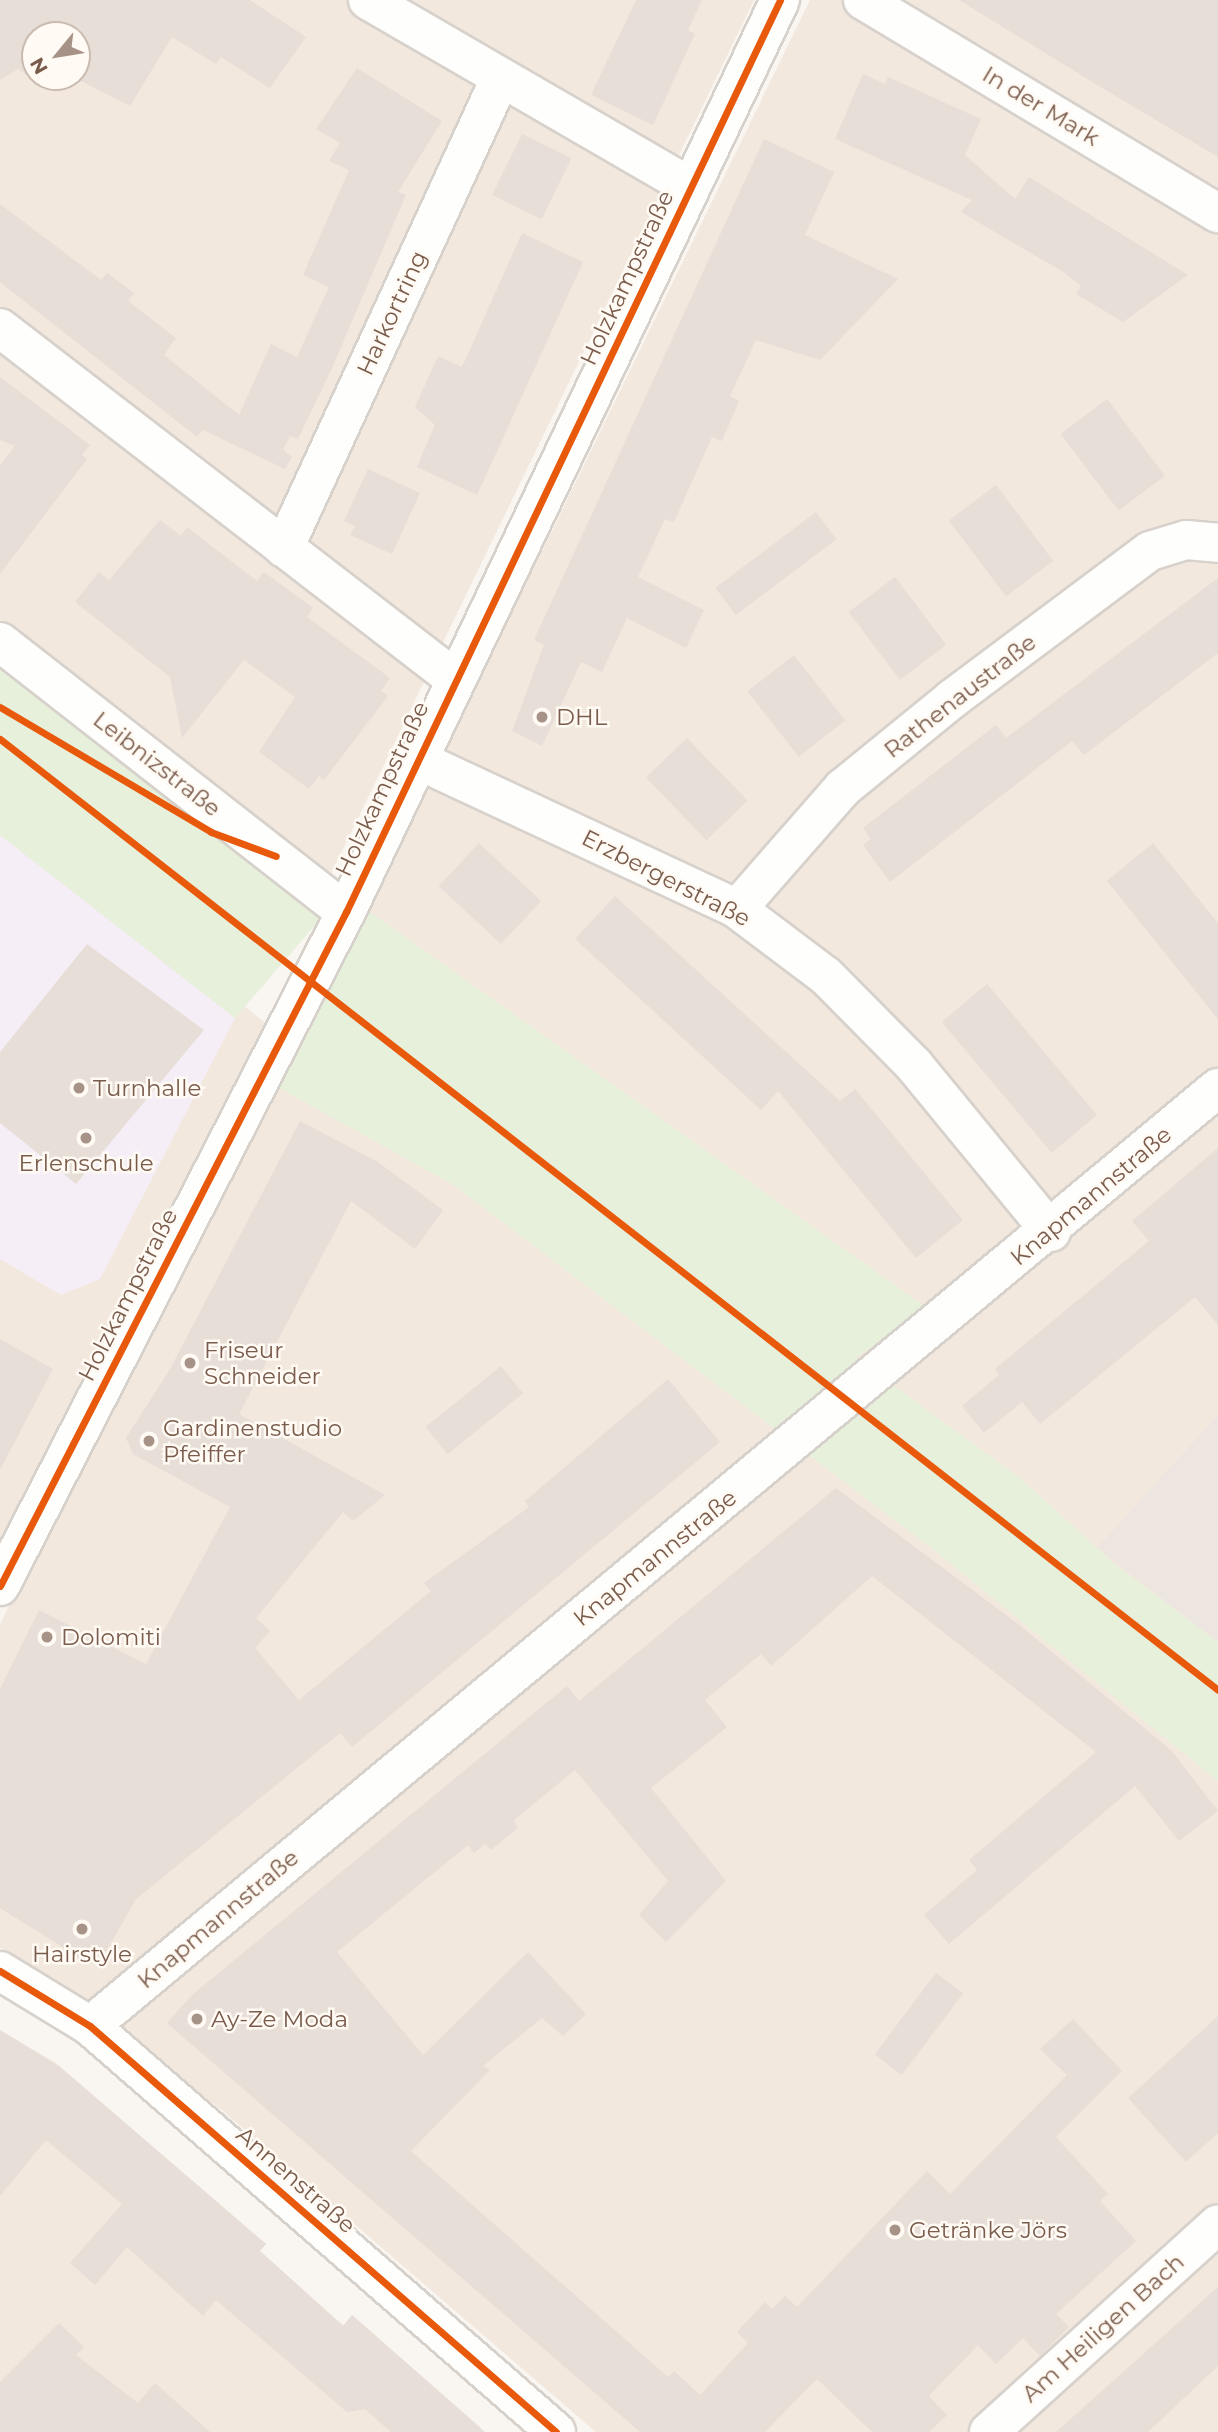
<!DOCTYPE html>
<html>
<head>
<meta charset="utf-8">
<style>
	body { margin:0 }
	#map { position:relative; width:1218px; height:2432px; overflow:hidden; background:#f9f5f0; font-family:Montserrat,sans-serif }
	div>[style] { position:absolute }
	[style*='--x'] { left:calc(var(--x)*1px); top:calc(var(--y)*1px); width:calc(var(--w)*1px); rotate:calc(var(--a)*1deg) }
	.residential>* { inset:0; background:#f2e8de }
	.industrial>* { inset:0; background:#ede5e0 }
	.education>* { inset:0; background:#f6eef6 }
	.green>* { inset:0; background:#e7f0db }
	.building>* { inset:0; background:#e6ded7; transform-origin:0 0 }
	.roads { filter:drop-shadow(2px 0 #d7d1cb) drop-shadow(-2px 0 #d7d1cb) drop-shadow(0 2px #d7d1cb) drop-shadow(0 -2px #d7d1cb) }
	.minor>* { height:38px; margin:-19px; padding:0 19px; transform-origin:19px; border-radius:19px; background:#fefefd }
	.tertiary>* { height:38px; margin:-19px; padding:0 19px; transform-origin:19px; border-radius:19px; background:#fefefd }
	.cycleway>* { height:7px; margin:-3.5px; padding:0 3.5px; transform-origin:3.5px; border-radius:3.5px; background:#e8590c }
	.dots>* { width:19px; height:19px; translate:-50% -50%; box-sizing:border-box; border:4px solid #fffaf3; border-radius:50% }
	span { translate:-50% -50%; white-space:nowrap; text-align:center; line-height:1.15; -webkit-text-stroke:5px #fffaf3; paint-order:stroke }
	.street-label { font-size:23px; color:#7a5c4d }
	.poi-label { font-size:23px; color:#7a5c4d }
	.left { translate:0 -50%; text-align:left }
	.north { position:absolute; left:21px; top:21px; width:70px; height:70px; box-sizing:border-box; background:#fffaf3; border:2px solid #cabbb1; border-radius:50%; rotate:240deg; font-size:19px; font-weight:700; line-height:28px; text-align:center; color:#7a5c4d }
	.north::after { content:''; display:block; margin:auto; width:24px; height:32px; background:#a69286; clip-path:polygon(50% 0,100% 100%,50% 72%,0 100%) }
</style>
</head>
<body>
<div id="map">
	<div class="residential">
		<i style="clip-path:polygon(evenodd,0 0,754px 0,329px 878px,0 623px,0 0,35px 35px,77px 35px,77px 77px,35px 77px,35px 35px)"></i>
		<i style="clip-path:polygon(810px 0,1218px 0,1218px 2432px,596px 2432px,223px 2111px,0 1947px,0 1624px,550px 535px)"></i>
		<i style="clip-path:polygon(0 811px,273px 1029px,0 1571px)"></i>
		<i style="clip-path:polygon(0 2030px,56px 2063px,266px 2244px,260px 2251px,336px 2319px,344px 2325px,352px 2315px,480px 2427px,475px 2432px,0 2432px)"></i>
	</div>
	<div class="industrial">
		<i style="clip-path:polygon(1218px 1415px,1218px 1642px,1097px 1548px)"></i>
	</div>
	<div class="education">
		<i style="clip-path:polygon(0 835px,235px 1018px,100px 1279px,61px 1295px,0 1259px)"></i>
	</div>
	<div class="green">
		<i style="clip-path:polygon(0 669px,322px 917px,235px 1018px,0 835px)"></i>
		<i style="clip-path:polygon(363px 907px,927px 1308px,856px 1358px,1021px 1479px,1116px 1565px,1218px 1642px,1218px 1781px,930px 1547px,455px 1186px,274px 1085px)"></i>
	</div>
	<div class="building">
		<i style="clip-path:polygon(0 0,250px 0,306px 37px,270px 88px,221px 57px,216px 64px,172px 37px,130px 106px,73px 77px,77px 35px,35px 35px,34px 80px,18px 69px,0 80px)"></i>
		<i style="clip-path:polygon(636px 0,702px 0,688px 30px,695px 34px,653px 125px,591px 95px)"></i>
		<i style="clip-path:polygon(959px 0,1218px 0,1218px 157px,1094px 83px)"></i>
		<i style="clip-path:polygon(357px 68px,442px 121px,398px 192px,406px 195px,332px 368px,298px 439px,290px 436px,283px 450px,292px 457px,285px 469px,203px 430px,197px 437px,0 282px,0 204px,101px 280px,107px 273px,134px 293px,128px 301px,176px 338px,164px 355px,239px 415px,271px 344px,297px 357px,329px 287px,303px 275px,349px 170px,329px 161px,340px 143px,316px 129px)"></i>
		<i style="clip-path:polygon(863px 74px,885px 84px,888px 77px,981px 119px,965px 155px,1015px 199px,1029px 177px,1188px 275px,1123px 322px,1076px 294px,1081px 286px,1065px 273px,961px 212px,972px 200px,835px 139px)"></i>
		<i style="left:522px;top:134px;width:55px;height:68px;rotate:26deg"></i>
		<i style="clip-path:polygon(764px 139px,834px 172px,805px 235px,898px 279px,820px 360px,756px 340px,730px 396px,739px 401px,722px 441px,712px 437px,674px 522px,665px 519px,638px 577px,704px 610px,686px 648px,627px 618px,602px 672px,581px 662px,542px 746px,512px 731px,544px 645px,534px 640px)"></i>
		<i style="clip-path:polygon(522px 233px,583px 262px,477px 495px,417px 467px,435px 425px,415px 407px,438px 356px,462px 367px)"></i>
		<i style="clip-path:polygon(0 377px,90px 445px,82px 455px,87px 459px,0 574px,0 465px,15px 446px,0 440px)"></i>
		<i style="left:1107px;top:399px;width:96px;height:58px;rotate:53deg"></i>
		<i style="clip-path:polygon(368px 469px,420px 493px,392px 554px,350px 535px,355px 526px,344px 521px)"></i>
		<i style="left:996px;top:485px;width:95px;height:59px;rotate:53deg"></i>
		<i style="left:816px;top:512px;width:34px;height:126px;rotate:53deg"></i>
		<i style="clip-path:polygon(160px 520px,181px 536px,187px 527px,257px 581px,264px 572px,313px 608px,307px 617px,390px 678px,381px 691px,388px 696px,324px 780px,319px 776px,309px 789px,259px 752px,295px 697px,244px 660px,182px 738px,170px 677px,75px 602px,99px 572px,109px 580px)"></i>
		<i style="left:895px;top:577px;width:85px;height:58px;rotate:53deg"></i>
		<i style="clip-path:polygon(1218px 578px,1218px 653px,1084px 755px,1072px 741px,890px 882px,863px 845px,871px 839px,863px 828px,996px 725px,1006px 738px)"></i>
		<i style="left:794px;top:655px;width:83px;height:59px;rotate:52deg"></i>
		<i style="left:687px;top:738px;width:87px;height:57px;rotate:46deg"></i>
		<i style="left:479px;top:843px;width:85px;height:59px;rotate:43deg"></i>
		<i style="clip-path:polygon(1153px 843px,1218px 923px,1218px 1019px,1107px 881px)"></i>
		<i style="clip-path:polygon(615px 896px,840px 1101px,855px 1089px,963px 1220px,916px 1258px,778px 1091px,761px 1110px,575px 939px)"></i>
		<i style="clip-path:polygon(87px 944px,204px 1030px,76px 1184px,0 1123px,0 1052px)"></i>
		<i style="left:987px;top:984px;width:171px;height:59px;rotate:50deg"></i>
		<i style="clip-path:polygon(300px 1121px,378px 1162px,443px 1210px,415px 1249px,351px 1201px,239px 1414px,385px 1495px,353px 1521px,343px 1512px,256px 1618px,270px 1631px,255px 1648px,299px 1700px,431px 1591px,424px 1583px,529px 1507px,525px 1501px,668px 1379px,720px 1442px,352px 1747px,340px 1733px,151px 1887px,136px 1899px,103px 1957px,90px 1964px,0 1908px,0 1689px,39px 1610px,146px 1664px,230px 1507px,133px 1454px,126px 1438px,170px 1369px)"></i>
		<i style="clip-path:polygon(1218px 1148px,1218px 1325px,1195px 1297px,1040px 1424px,1022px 1402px,984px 1433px,962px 1406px,999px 1375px,995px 1369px,1149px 1241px,1132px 1221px)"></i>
		<i style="clip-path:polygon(0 1339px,53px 1369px,0 1470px)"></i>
		<i style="left:501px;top:1366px;width:35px;height:97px;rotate:51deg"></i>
		<i style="clip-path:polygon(836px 1488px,1018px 1624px,1172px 1751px,1218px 1811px,1179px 1841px,1135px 1786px,949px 1944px,924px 1915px,977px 1870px,969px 1860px,1096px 1752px,872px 1576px,771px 1666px,761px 1654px,705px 1700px,727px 1727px,651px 1788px,726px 1881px,666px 1942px,639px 1915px,668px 1881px,575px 1770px,513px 1821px,518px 1828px,491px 1850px,485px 1844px,474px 1853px,468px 1845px,337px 1952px,423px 2055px,528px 1952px,586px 2014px,563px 2036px,542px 2018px,483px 2066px,490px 2070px,411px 2151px,668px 2377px,674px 2371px,700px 2395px,748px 2343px,737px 2332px,765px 2302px,772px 2309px,785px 2296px,797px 2307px,927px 2171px,950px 2194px,1067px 2075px,1040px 2049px,1073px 2019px,1122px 2071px,1056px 2137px,1108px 2194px,1100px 2201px,1136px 2241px,1056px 2314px,1069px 2327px,1040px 2356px,1023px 2338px,996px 2364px,978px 2345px,929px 2396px,947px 2415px,929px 2432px,872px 2432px,817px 2379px,765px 2432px,640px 2432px,167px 2023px,192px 1995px,567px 1686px,579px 1701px)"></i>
		<i style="left:936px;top:1973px;width:34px;height:102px;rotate:37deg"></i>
		<i style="clip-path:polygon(1218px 2016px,1218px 2133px,1186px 2162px,1128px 2098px)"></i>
		<i style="clip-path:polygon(0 2030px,60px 2067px,266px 2244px,260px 2251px,343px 2326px,352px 2315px,485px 2432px,391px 2432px,365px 2409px,347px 2412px,216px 2300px,203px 2316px,127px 2247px,95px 2285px,70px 2263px,122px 2204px,46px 2140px,0 2196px)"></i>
		<i style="clip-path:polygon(1218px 2287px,1218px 2366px,1148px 2432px,1056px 2432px)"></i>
		<i style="clip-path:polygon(59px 2323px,84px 2347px,76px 2355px,138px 2403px,155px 2383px,210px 2432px,0 2432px,0 2382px)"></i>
	</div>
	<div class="roads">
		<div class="minor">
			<i style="--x:368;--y:0;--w:372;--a:30.1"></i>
			<i style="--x:863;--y:0;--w:414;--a:31"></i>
			<i style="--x:0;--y:328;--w:575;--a:37.65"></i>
			<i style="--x:284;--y:548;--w:516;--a:-65.27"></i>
			<i style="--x:0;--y:642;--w:439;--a:38"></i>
			<i style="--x:416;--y:759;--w:354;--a:25"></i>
			<i style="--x:737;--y:909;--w:111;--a:37"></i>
			<i style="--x:826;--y:976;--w:125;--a:45.3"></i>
			<i style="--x:914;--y:1065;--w:216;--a:50.6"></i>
			<i style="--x:737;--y:909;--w:161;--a:-48.8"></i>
			<i style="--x:843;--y:788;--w:141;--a:-39.2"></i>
			<i style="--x:952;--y:699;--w:247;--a:-36.8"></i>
			<i style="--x:1150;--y:551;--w:38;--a:-17"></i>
			<i style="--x:1186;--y:540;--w:32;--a:5"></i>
			<i style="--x:0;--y:1586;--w:758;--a:-62.83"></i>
			<i style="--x:346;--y:912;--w:1010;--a:-64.55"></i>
			<i style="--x:90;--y:2026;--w:1467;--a:-39.75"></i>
			<i style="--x:989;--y:2432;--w:309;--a:-42.2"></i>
		</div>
		<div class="tertiary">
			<i style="--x:0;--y:1971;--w:105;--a:31.4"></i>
			<i style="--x:90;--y:2026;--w:618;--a:41.06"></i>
		</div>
	</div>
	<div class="cycleway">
		<i style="--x:0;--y:707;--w:245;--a:30.6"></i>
		<i style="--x:211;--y:832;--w:69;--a:20.3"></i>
		<i style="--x:0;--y:739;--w:1545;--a:37.98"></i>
		<i style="--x:0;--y:1586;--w:758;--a:-62.83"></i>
		<i style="--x:346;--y:912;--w:1010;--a:-64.55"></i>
		<i style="--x:0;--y:1971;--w:105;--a:31.4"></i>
		<i style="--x:90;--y:2026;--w:618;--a:41.06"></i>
	</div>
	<div class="dots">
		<i style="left:542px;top:717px;background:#a69286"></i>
		<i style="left:79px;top:1088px;background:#a69286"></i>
		<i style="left:86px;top:1138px;background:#a69286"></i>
		<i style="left:190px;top:1363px;background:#a69286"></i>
		<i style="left:149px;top:1441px;background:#a69286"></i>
		<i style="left:47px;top:1637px;background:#a69286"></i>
		<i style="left:82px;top:1929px;background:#a69286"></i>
		<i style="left:197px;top:2019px;background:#a69286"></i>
		<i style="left:895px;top:2230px;background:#a69286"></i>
	</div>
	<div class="street-label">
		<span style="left:1041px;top:106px;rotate:31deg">In der Mark</span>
		<span style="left:627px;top:278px;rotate:-65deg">Holzkampstraße</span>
		<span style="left:392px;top:313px;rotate:-65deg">Harkortring</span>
		<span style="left:960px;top:696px;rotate:-38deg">Rathenaustraße</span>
		<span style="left:157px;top:764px;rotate:38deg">Leibnizstraße</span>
		<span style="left:382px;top:789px;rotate:-65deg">Holzkampstraße</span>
		<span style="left:666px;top:878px;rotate:27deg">Erzbergerstraße</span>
		<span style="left:1091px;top:1196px;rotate:-40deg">Knapmannstraße</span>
		<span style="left:128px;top:1295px;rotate:-63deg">Holzkampstraße</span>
		<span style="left:655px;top:1558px;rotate:-39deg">Knapmannstraße</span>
		<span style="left:218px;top:1919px;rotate:-40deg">Knapmannstraße</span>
		<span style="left:296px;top:2180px;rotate:41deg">Annenstraße</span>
		<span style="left:1103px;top:2328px;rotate:-42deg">Am Heiligen Bach</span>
	</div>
	<div class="poi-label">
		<span class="left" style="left:556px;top:717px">DHL</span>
		<span class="left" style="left:93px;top:1088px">Turnhalle</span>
		<span style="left:86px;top:1163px">Erlenschule</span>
		<span class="left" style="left:204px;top:1363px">Friseur<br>Schneider</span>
		<span class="left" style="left:163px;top:1441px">Gardinenstudio<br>Pfeiffer</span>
		<span class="left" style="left:61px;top:1637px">Dolomiti</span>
		<span style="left:82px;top:1954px">Hairstyle</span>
		<span class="left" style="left:211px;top:2019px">Ay-Ze Moda</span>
		<span class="left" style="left:909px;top:2230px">Getränke Jörs</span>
	</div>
	<div class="north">N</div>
</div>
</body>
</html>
